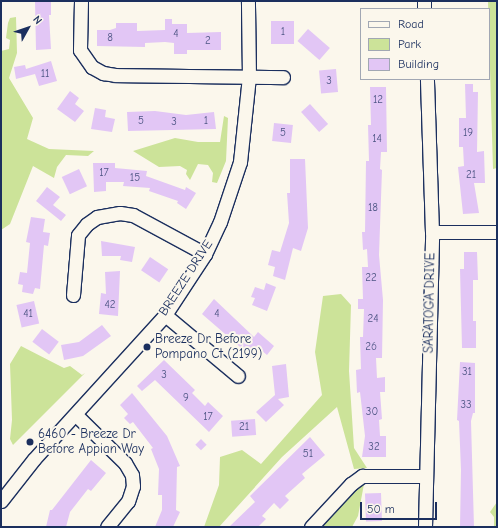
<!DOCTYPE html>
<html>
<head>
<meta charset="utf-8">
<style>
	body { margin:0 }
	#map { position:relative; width:498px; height:528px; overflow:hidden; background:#fbf7ec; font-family:"Comic Neue",sans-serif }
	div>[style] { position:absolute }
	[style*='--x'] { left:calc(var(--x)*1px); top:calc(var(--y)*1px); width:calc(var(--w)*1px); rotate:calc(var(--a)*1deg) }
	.green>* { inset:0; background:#cce399 }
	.building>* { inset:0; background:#e2c6f5; transform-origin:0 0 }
	.roads { filter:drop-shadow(1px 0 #1b2f5e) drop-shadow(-1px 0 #1b2f5e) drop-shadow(0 1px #1b2f5e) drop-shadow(0 -1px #1b2f5e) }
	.minor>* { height:13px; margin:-6.5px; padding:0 6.5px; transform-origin:6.5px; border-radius:6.5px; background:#fbf7ec }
	.dots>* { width:11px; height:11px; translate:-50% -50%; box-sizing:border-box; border:2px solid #fbf7ec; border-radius:50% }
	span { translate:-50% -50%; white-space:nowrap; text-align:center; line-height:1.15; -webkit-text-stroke:4px #fbf7ec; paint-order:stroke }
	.number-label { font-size:11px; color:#4d5584 }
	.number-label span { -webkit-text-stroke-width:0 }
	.street-label { font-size:13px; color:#1b2f5e }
	.poi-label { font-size:13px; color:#1b2f5e }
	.left { translate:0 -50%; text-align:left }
	.frame { position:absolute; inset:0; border:2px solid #1b2f5e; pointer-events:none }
	.legend { position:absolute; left:360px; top:8px; width:130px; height:72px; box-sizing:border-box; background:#fbf7ec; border:1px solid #a1a7b3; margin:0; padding:5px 7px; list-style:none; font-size:12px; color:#1b2f5e }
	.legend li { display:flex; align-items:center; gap:8px; height:20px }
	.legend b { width:20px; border:1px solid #a1a7b3 }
	.north { position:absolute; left:8px; top:8px; width:40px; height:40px; -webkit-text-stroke:3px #fbf7ec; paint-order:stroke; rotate:50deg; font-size:11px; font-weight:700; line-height:16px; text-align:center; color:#1b2f5e }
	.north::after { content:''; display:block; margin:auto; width:14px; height:18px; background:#1b2f5e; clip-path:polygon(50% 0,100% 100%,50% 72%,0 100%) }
	.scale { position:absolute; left:360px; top:502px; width:77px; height:18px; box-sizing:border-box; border:2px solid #1b2f5e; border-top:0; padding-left:5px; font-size:12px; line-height:14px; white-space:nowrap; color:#1b2f5e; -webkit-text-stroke:3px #fbf7ec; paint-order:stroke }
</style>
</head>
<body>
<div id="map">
	<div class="green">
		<i style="clip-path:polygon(488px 1px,497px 1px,497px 168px,493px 169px)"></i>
		<i style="clip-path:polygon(16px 17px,17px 53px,9px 78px,33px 118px,27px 139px,49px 149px,94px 151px,88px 156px,66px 155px,57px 167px,54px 178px,33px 166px,10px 224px,1px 230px,1px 51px,9px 49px,10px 40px,6px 38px,8px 23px,10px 18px)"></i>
		<i style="clip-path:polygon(224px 116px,228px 118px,226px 161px,217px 183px,212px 182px,213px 173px,208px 165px,198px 164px,190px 180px,186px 174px,187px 170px,180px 166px,159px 167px,133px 151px,175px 138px,198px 142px,220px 142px)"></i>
		<i style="clip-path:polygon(341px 294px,351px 305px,349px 371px,354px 448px,367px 468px,354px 469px,337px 407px,282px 457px,219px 527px,204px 527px,219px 485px,220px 457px,242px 450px,261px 464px,322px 395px,315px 352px,323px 296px)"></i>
		<i style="clip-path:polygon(21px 346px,58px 365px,64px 368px,70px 366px,82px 375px,85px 373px,13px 445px,10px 439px,12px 420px,10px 364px)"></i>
		<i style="clip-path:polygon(364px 484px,358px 516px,352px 527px,320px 527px,355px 488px)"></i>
		<i style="clip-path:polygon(497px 502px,497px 527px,494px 527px,494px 517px,490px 512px)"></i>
	</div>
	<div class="building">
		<i style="clip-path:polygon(35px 1px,51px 1px,51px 15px,49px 15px,51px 49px,36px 50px)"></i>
		<i style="clip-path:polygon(165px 19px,172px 19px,172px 24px,187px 24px,187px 33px,221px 32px,221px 50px,187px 50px,187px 54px,174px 54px,174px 43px,165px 42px,145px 43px,145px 47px,97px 46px,97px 30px,110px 30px,116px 28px,116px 23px,137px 23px,137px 31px,165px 30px)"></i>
		<i style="left:271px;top:21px;width:23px;height:23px"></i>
		<i style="left:308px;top:29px;width:29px;height:16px;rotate:41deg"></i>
		<i style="clip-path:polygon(51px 61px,57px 81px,39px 86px,35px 74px,16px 79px,14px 67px,25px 65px,26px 69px)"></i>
		<i style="left:336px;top:69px;width:23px;height:17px;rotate:85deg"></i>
		<i style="clip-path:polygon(465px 84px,473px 84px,473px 92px,478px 92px,477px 152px,484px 151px,485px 183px,474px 183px,479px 213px,463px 214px,458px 167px,464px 166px,463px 147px,459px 147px,459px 118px,466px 118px)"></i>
		<i style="clip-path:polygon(370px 87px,386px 87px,387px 152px,381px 152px,380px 169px,382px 170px,379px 255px,383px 300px,382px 358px,376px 358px,377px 378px,385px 377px,385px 392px,380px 392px,382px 419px,379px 420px,380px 436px,386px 436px,386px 457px,362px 457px,365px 436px,360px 392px,357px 393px,356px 370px,361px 369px,360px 337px,363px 337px,364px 309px,358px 309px,358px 299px,363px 299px,362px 267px,368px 267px,367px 249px,363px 250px,362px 232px,365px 232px,366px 161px,369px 161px,368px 125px,371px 125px)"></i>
		<i style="clip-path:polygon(70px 91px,79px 98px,75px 104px,84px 111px,75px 122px,57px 109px)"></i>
		<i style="left:310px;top:104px;width:27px;height:12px;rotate:48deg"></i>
		<i style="clip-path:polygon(95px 108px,106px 110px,105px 117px,115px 119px,112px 132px,91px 129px)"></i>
		<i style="clip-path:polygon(155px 111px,186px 115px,214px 112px,216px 129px,128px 131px,127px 112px)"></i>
		<i style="left:274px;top:123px;width:19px;height:18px;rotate:6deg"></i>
		<i style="clip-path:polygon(290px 159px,305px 159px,308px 228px,301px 251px,293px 248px,285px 280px,273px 276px,275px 267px,268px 265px,272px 250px,280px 252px,289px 223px,287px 193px,290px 193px)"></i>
		<i style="clip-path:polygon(93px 163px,115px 163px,115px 168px,147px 171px,146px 176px,185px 190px,186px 187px,196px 193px,186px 209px,177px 203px,178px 201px,149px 191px,150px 188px,123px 186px,124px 182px,106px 182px,106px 191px,94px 192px)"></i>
		<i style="left:79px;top:169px;width:19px;height:19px;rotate:65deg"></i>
		<i style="clip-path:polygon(47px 187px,60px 197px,53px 205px,66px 215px,61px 221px,36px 201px)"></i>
		<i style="clip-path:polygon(31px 217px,45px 219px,43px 232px,50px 233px,48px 246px,44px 245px,40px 289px,35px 288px,33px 294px,22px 292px,23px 285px,18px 284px,20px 272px,27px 273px,30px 243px,26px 242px)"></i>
		<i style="clip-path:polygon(101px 241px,135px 247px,132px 262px,120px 260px,121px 256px,102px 256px)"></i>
		<i style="clip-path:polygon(464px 252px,477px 252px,478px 280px,473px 280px,473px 321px,476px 321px,476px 348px,462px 348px,460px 269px,464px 269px)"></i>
		<i style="left:150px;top:257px;width:22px;height:16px;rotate:34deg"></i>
		<i style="clip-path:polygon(120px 271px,118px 316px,99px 314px,101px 293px,106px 294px,105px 272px)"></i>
		<i style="clip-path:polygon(266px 283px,276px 287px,267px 311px,252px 305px,255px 298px,251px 297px,255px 287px,264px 290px)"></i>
		<i style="clip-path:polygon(214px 299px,254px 337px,258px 332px,274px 346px,267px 355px,261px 350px,254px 359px,202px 314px)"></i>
		<i style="left:34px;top:301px;width:23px;height:18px;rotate:77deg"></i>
		<i style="clip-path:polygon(102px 325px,111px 336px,83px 356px,64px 360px,61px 345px,79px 342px)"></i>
		<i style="left:42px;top:329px;width:21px;height:16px;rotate:37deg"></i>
		<i style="clip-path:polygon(164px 360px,195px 390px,192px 393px,205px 406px,208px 402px,223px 416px,209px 432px,155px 380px,142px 391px,137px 386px)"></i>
		<i style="clip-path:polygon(460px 362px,475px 363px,475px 413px,473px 413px,471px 421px,474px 527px,460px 527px,461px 470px,459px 421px,457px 420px)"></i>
		<i style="clip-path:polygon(286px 364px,289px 397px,278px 399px,284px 405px,266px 422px,256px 412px,275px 395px,272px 366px)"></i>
		<i style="clip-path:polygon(132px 393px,167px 436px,180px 466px,177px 467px,176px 510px,180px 512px,173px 527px,155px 527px,162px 510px,162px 495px,158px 495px,159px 469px,151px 449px,153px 448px,133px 422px,130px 424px,124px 418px,128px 414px,120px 405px)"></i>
		<i style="left:255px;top:419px;width:16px;height:24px;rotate:86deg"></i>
		<i style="clip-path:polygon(310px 437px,325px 455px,302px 474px,305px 478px,285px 496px,289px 500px,280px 509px,274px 503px,262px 516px,266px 519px,258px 527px,229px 527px,255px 502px,250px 496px)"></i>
		<i style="left:201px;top:439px;width:8px;height:8px;rotate:45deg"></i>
		<i style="clip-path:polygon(91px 460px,106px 473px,91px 491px,88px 489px,70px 512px,66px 527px,46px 527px,50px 510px,52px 510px)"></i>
		<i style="left:381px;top:493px;width:28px;height:16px;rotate:88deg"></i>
	</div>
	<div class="roads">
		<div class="minor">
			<i style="--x:81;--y:1;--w:49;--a:91.2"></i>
			<i style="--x:80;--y:50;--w:21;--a:55"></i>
			<i style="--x:92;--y:67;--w:13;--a:29"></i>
			<i style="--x:103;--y:73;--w:12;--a:9"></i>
			<i style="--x:115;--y:75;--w:168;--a:0.7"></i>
			<i style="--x:424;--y:1;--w:8;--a:90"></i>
			<i style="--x:432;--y:232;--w:65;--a:0"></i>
			<i style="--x:73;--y:295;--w:60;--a:-85.2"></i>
			<i style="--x:78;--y:235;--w:14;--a:-51"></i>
			<i style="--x:87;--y:224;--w:12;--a:-35"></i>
			<i style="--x:97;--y:217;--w:23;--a:-10"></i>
			<i style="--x:120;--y:213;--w:13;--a:9"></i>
			<i style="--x:133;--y:215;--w:82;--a:28.4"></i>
			<i style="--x:165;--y:315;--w:95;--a:39.9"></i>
			<i style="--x:76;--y:415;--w:69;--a:44.4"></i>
			<i style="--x:125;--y:463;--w:14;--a:60"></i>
			<i style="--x:132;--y:475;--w:11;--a:85"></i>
			<i style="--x:133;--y:486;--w:16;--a:108"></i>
			<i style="--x:128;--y:501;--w:33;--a:129"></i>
			<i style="--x:1;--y:501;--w:53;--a:-51.8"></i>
			<i style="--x:34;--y:459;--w:195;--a:-47.7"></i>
			<i style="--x:165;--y:315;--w:73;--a:-56.7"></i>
			<i style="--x:205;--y:254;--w:35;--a:-65"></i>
			<i style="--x:220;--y:222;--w:63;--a:-71.6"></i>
			<i style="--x:240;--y:162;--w:85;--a:-84"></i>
			<i style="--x:249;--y:77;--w:76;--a:-90.8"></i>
			<i style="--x:311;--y:527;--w:59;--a:-47.1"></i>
			<i style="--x:351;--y:484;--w:14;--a:-36"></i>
			<i style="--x:362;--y:476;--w:64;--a:0"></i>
			<i style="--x:425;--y:527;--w:295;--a:-88.6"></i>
			<i style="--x:432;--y:232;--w:153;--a:-91.9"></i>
		</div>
	</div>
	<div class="dots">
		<i style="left:147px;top:347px;background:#1b2f5e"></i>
		<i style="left:30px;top:442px;background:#1b2f5e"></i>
	</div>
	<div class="number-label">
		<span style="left:283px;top:32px">1</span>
		<span style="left:176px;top:34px">4</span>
		<span style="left:110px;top:38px">8</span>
		<span style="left:208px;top:41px">2</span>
		<span style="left:45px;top:74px">11</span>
		<span style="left:329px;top:81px">3</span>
		<span style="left:378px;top:100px">12</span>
		<span style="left:141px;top:121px">5</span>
		<span style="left:206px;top:121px">1</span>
		<span style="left:174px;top:122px">3</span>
		<span style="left:283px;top:133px">5</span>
		<span style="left:468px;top:133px">19</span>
		<span style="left:377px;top:139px">14</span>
		<span style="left:104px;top:173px">17</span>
		<span style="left:471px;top:175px">21</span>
		<span style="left:135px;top:178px">15</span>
		<span style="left:373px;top:208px">18</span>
		<span style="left:371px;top:278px">22</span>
		<span style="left:110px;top:305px">42</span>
		<span style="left:28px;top:314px">41</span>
		<span style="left:217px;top:314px">4</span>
		<span style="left:373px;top:319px">24</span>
		<span style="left:371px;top:347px">26</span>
		<span style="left:467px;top:372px">31</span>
		<span style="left:164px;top:375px">3</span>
		<span style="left:186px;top:398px">9</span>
		<span style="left:466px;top:405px">33</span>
		<span style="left:372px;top:412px">30</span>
		<span style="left:208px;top:417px">17</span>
		<span style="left:244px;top:427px">21</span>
		<span style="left:374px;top:447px">32</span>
		<span style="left:308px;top:454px">51</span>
	</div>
	<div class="street-label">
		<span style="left:186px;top:278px;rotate:-57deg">BREEZE DRIVE</span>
		<span style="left:430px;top:303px;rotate:-89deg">SARATOGA DRIVE</span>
	</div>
	<div class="poi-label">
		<span class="left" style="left:155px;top:347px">Breeze Dr Before<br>Pompano Ct (2199)</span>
		<span class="left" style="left:38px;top:442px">6460 - Breeze Dr<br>Before Appian Way</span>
	</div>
	<div class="frame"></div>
	<ul class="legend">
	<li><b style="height:5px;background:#fbf7ec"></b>Road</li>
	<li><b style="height:11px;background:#cce399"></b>Park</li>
	<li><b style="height:11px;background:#e2c6f5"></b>Building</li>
	</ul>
	<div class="north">N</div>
	<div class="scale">50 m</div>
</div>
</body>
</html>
